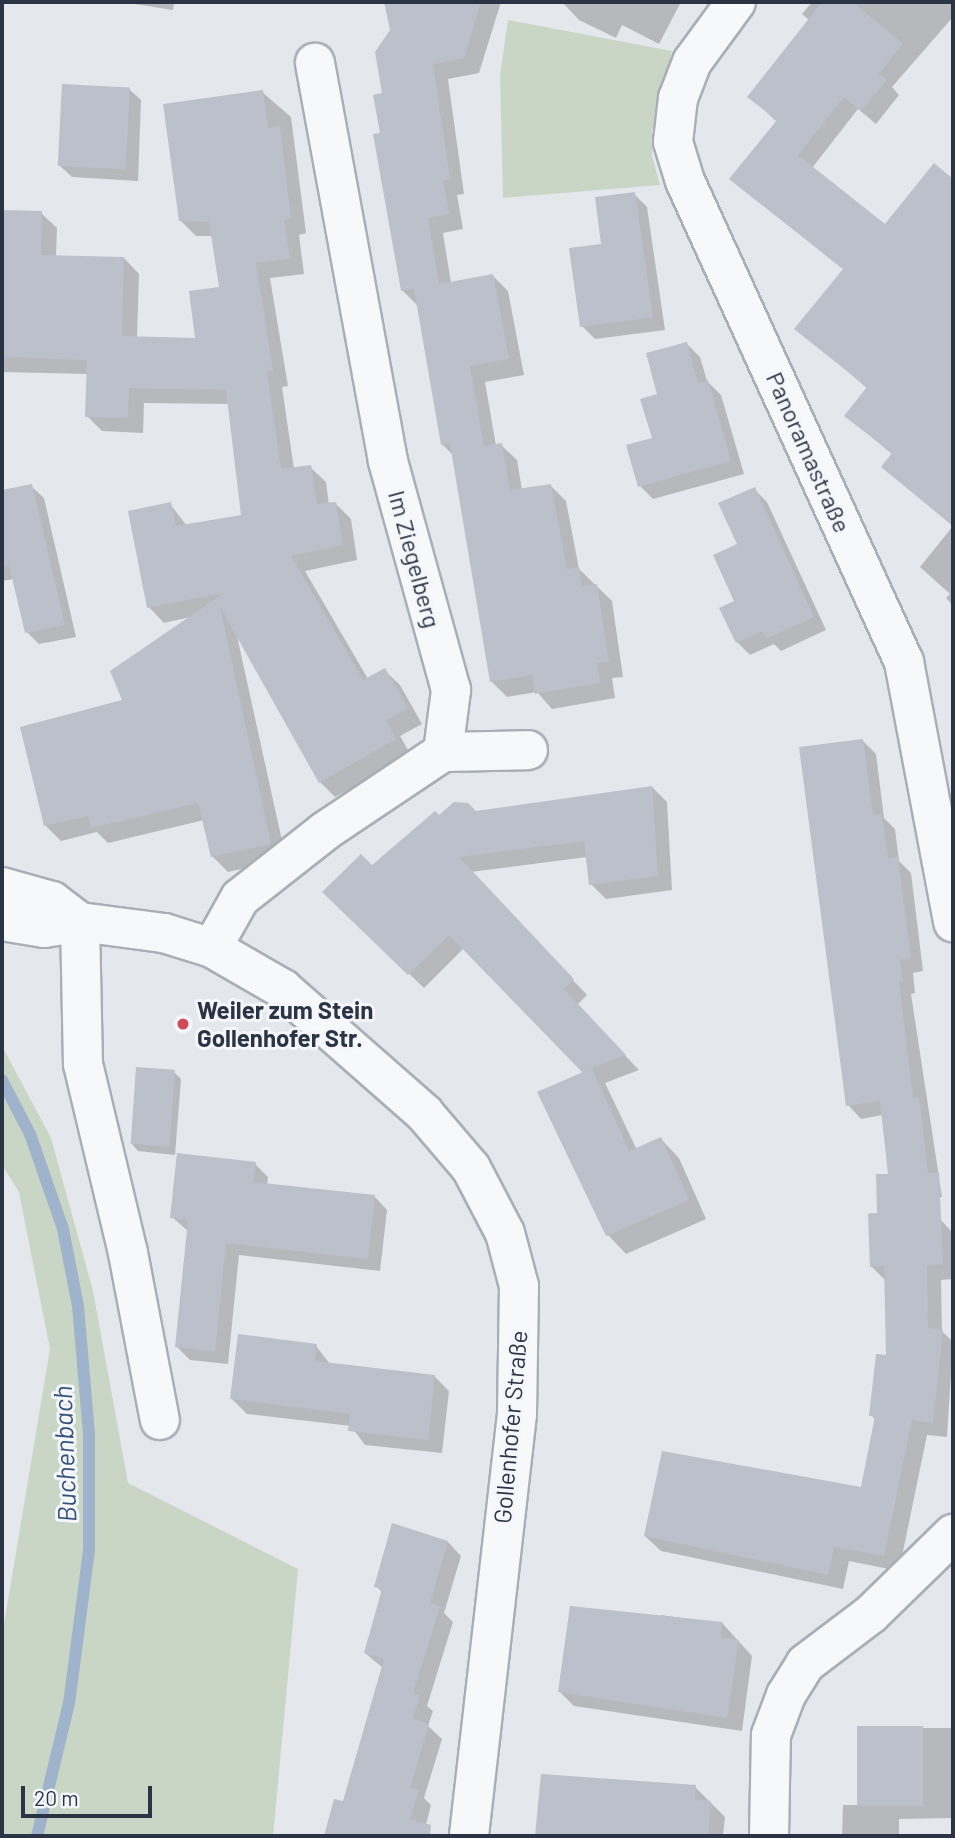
<!DOCTYPE html>
<html>
<head>
<meta charset="utf-8">
<style>
	body { margin:0 }
	#map { position:relative; width:955px; height:1838px; overflow:hidden; background:#e4e7ec; font-family:Barlow,sans-serif }
	div>[style] { position:absolute }
	[style*='--x'] { left:calc(var(--x)*1px); top:calc(var(--y)*1px); width:calc(var(--w)*1px); rotate:calc(var(--a)*1deg) }
	.green>* { inset:0; background:#c9d6c5 }
	.shadow>* { inset:0; background:#0003 }
	.stream>* { height:12px; margin:-6px; padding:0 6px; transform-origin:6px; border-radius:6px; background:#9fb4cc }
	.building>* { inset:0; background:#bbc0ca; transform-origin:0 0 }
	.roads { filter:drop-shadow(2px 0 #a9aeb7) drop-shadow(-2px 0 #a9aeb7) drop-shadow(0 2px #a9aeb7) drop-shadow(0 -2px #a9aeb7) }
	.minor>* { height:38px; margin:-19px; padding:0 19px; transform-origin:19px; border-radius:19px; background:#f7f8fa }
	.tertiary>* { height:38px; margin:-19px; padding:0 19px; transform-origin:19px; border-radius:19px; background:#f7f8fa }
	.dots>* { width:19px; height:19px; translate:-50% -50%; box-sizing:border-box; border:4px solid #f4f6f9; border-radius:50% }
	span { translate:-50% -50%; white-space:nowrap; text-align:center; line-height:1.15; -webkit-text-stroke:6px #f4f6f9; paint-order:stroke }
	.street-label { font-size:24px; color:#2b3445 }
	.poi-label { font-size:24px; color:#2b3445; font-weight:700 }
	.left { translate:0 -50%; text-align:left }
	.water-label { font-size:26px; color:#34527a; font-style:italic }
	.frame { position:absolute; inset:0; border:4px solid #2b3445; pointer-events:none }
	.scale { position:absolute; left:21px; top:1786px; width:131px; height:32px; box-sizing:border-box; border:4px solid #2b3445; border-top:0; padding-left:9px; font-size:21px; line-height:24px; white-space:nowrap; color:#2b3445; -webkit-text-stroke:5px #f4f6f9; paint-order:stroke }
</style>
</head>
<body>
<div id="map">
	<div class="green">
		<i style="clip-path:polygon(508px 20px,672px 51px,652px 131px,652px 156px,660px 185px,503px 198px,500px 75px)"></i>
		<i style="clip-path:polygon(2px 1046px,51px 1138px,93px 1291px,128px 1483px,298px 1569px,273px 1836px,2px 1836px,2px 1636px,50px 1349px,19px 1192px,2px 1165px)"></i>
	</div>
	<div class="shadow">
		<i style="clip-path:polygon(122px 2px,174px 2px,173px 10px)"></i>
		<i style="clip-path:polygon(386px 2px,501px 2px,479px 73px,448px 79px,464px 194px,457px 195px,463px 229px,443px 233px,451px 283px,493px 276px,508px 291px,524px 375px,485px 382px,496px 446px,501px 445px,517px 460px,522px 490px,551px 486px,566px 501px,579px 569px,612px 601px,623px 677px,612px 678px,615px 698px,552px 709px,537px 692px,507px 697px,492px 682px,454px 456px,442px 444px,418px 306px,402px 290px,382px 135px,392px 31px)"></i>
		<i style="clip-path:polygon(681px 2px,659px 44px,622px 25px,616px 38px,579px 20px,563px 3px)"></i>
		<i style="clip-path:polygon(812px 2px,953px 2px,953px 17px,892px 87px,899px 95px,876px 124px,858px 109px,812px 168px,886px 227px,934px 166px,953px 181px,953px 375px,936px 396px,953px 411px,953px 606px,946px 598px,950px 594px,920px 567px,953px 526px,883px 467px,893px 455px,847px 416px,868px 389px,797px 328px,844px 270px,732px 179px,777px 122px,749px 96px,809px 20px,802px 14px)"></i>
		<i style="clip-path:polygon(129px 89px,141px 100px,138px 181px,72px 177px,60px 166px)"></i>
		<i style="clip-path:polygon(262px 92px,291px 117px,306px 233px,299px 235px,304px 274px,270px 278px,288px 386px,282px 387px,294px 469px,310px 467px,326px 482px,329px 505px,336px 504px,351px 519px,357px 560px,305px 571px,368px 679px,384px 670px,400px 685px,422px 724px,400px 736px,411px 755px,335px 797px,320px 782px,237px 636px,286px 859px,228px 872px,212px 856px,204px 820px,108px 843px,97px 832px,61px 841px,46px 826px,124px 701px,191px 617px,164px 623px,149px 607px,170px 504px,187px 526px,243px 517px,230px 404px,144px 403px,143px 433px,102px 431px,87px 416px,88px 374px,2px 372px,2px 211px,41px 213px,57px 228px,56px 257px,124px 258px,139px 274px,137px 338px,197px 340px,221px 288px,213px 236px,196px 236px,180px 220px)"></i>
		<i style="clip-path:polygon(634px 194px,647px 207px,665px 330px,595px 339px,582px 326px)"></i>
		<i style="clip-path:polygon(687px 344px,700px 357px,707px 381px,721px 395px,744px 474px,653px 499px,640px 486px)"></i>
		<i style="clip-path:polygon(31px 486px,44px 498px,76px 637px,39px 644px,27px 632px,14px 579px,2px 581px,2px 492px)"></i>
		<i style="clip-path:polygon(754px 489px,767px 502px,826px 630px,781px 651px,774px 644px,750px 655px,737px 642px,736px 602px,740px 545px)"></i>
		<i style="clip-path:polygon(863px 741px,876px 754px,884px 818px,895px 829px,899px 861px,911px 873px,923px 971px,913px 973px,915px 993px,911px 994px,942px 1197px,905px 1202px,883px 1115px,861px 1119px,848px 1105px)"></i>
		<i style="clip-path:polygon(652px 787px,667px 802px,672px 890px,606px 899px,591px 884px,587px 857px,471px 872px,587px 995px,577px 1005px,639px 1070px,605px 1083px,637px 1150px,661px 1139px,679px 1158px,706px 1219px,626px 1254px,608px 1235px,585px 1073px,464px 948px,424px 988px,324px 892px,372px 867px,439px 817px)"></i>
		<i style="clip-path:polygon(174px 1072px,181px 1079px,175px 1155px,138px 1151px,131px 1143px)"></i>
		<i style="clip-path:polygon(255px 1164px,268px 1177px,267px 1185px,375px 1197px,387px 1210px,380px 1271px,239px 1255px,228px 1364px,190px 1360px,177px 1347px,188px 1231px,172px 1217px)"></i>
		<i style="clip-path:polygon(870px 1213px,940px 1219px,953px 1233px,953px 1279px,941px 1280px,942px 1331px,953px 1342px,947px 1437px,927px 1435px,899px 1571px,849px 1561px,843px 1589px,661px 1551px,645px 1536px,862px 1489px,876px 1420px,871px 1415px,888px 1357px,886px 1281px,872px 1267px)"></i>
		<i style="clip-path:polygon(316px 1346px,330px 1364px,434px 1376px,449px 1391px,442px 1453px,365px 1445px,351px 1426px,247px 1414px,232px 1399px)"></i>
		<i style="clip-path:polygon(448px 1542px,461px 1556px,444px 1613px,453px 1622px,427px 1706px,433px 1711px,428px 1726px,442px 1739px,424px 1798px,431px 1805px,423px 1836px,331px 1836px,327px 1832px,344px 1803px,383px 1668px,365px 1653px,383px 1593px,376px 1586px)"></i>
		<i style="clip-path:polygon(661px 1615px,723px 1624px,752px 1656px,742px 1731px,574px 1706px,559px 1691px,660px 1621px)"></i>
		<i style="clip-path:polygon(859px 1728px,953px 1728px,953px 1818px,899px 1819px,899px 1836px,842px 1836px,843px 1805px,859px 1805px)"></i>
		<i style="clip-path:polygon(542px 1776px,695px 1787px,725px 1817px,723px 1836px,537px 1836px)"></i>
	</div>
	<div class="stream">
		<i style="--x:2;--y:1080;--w:61;--a:62.6"></i>
		<i style="--x:30;--y:1134;--w:101;--a:70.8"></i>
		<i style="--x:63;--y:1229;--w:78;--a:79"></i>
		<i style="--x:78;--y:1306;--w:129;--a:85.1"></i>
		<i style="--x:89;--y:1435;--w:115;--a:90"></i>
		<i style="--x:89;--y:1550;--w:154;--a:97.4"></i>
		<i style="--x:69;--y:1703;--w:137;--a:103.5"></i>
	</div>
	<div class="building">
		<i style="clip-path:polygon(384px 2px,481px 2px,464px 58px,433px 64px,450px 179px,443px 180px,449px 214px,428px 218px,439px 284px,493px 274px,509px 359px,470px 366px,484px 446px,502px 443px,510px 490px,551px 484px,567px 569px,579px 567px,582px 586px,597px 584px,609px 662px,597px 663px,600px 683px,535px 694px,532px 675px,490px 682px,450px 444px,441px 445px,414px 289px,401px 291px,373px 134px,380px 133px,373px 95px,382px 93px,375px 52px,390px 30px)"></i>
		<i style="clip-path:polygon(822px 2px,852px 2px,903px 43px,879px 74px,887px 80px,861px 111px,844px 97px,798px 155px,885px 224px,934px 163px,953px 179px,953px 526px,881px 467px,892px 453px,844px 416px,867px 387px,794px 329px,843px 269px,729px 179px,777px 120px,747px 97px)"></i>
		<i style="left:62px;top:84px;width:68px;height:82px;rotate:3deg"></i>
		<i style="clip-path:polygon(263px 90px,268px 128px,280px 126px,291px 218px,284px 220px,290px 259px,256px 263px,273px 371px,267px 372px,281px 469px,311px 465px,317px 504px,336px 502px,343px 545px,291px 556px,363px 680px,385px 668px,408px 708px,386px 720px,396px 739px,319px 783px,220px 607px,271px 844px,211px 857px,198px 803px,91px 828px,88px 816px,44px 826px,20px 727px,122px 700px,110px 671px,224px 593px,147px 608px,128px 511px,171px 502px,176px 526px,241px 515px,226px 390px,129px 388px,128px 418px,85px 417px,87px 360px,2px 357px,2px 210px,42px 211px,41px 255px,124px 257px,122px 336px,195px 338px,189px 291px,219px 287px,209px 222px,179px 221px,163px 104px)"></i>
		<i style="clip-path:polygon(635px 192px,653px 317px,580px 327px,569px 248px,601px 244px,595px 197px)"></i>
		<i style="clip-path:polygon(687px 342px,698px 383px,708px 380px,731px 461px,638px 487px,626px 445px,652px 438px,640px 399px,657px 394px,646px 353px)"></i>
		<i style="clip-path:polygon(32px 484px,65px 625px,25px 633px,9px 565px,2px 567px,2px 490px)"></i>
		<i style="clip-path:polygon(755px 487px,814px 617px,766px 639px,762px 631px,736px 643px,719px 608px,734px 601px,713px 555px,737px 544px,718px 503px)"></i>
		<i style="clip-path:polygon(863px 739px,873px 815px,882px 814px,888px 858px,898px 857px,911px 958px,900px 960px,903px 981px,899px 981px,913px 1098px,919px 1097px,928px 1173px,939px 1172px,943px 1264px,927px 1266px,928px 1328px,943px 1330px,933px 1423px,912px 1420px,884px 1556px,834px 1547px,828px 1575px,644px 1536px,662px 1451px,861px 1487px,875px 1416px,869px 1416px,876px 1354px,886px 1355px,884px 1266px,870px 1267px,868px 1214px,877px 1213px,876px 1174px,888px 1174px,880px 1101px,846px 1106px,799px 747px)"></i>
		<i style="clip-path:polygon(652px 786px,658px 876px,589px 885px,584px 841px,459px 857px,574px 979px,564px 989px,626px 1055px,582px 1072px,449px 935px,408px 975px,322px 892px,361px 854px,372px 865px,435px 811px,439px 815px,454px 802px,468px 803px,476px 811px)"></i>
		<i style="left:136px;top:1067px;width:39px;height:77px;rotate:4deg"></i>
		<i style="clip-path:polygon(592px 1068px,629px 1151px,661px 1137px,689px 1200px,606px 1236px,537px 1092px)"></i>
		<i style="clip-path:polygon(177px 1153px,256px 1162px,253px 1182px,375px 1195px,368px 1259px,226px 1243px,215px 1352px,175px 1347px,188px 1220px,170px 1218px)"></i>
		<i style="clip-path:polygon(238px 1334px,317px 1344px,315px 1361px,435px 1375px,428px 1440px,348px 1431px,350px 1414px,230px 1399px)"></i>
		<i style="clip-path:polygon(392px 1523px,448px 1541px,430px 1603px,440px 1606px,413px 1694px,420px 1696px,413px 1719px,429px 1724px,410px 1788px,419px 1790px,410px 1819px,431px 1825px,430px 1836px,324px 1836px,334px 1799px,343px 1801px,384px 1659px,364px 1653px,382px 1589px,374px 1587px)"></i>
		<i style="clip-path:polygon(570px 1606px,723px 1622px,721px 1637px,739px 1640px,727px 1718px,558px 1692px)"></i>
		<i style="left:857px;top:1726px;width:66px;height:80px"></i>
		<i style="clip-path:polygon(541px 1774px,696px 1785px,695px 1800px,711px 1801px,708px 1836px,535px 1836px)"></i>
	</div>
	<div class="roads">
		<div class="minor">
			<i style="--x:736;--y:2;--w:74;--a:126.3"></i>
			<i style="--x:692;--y:62;--w:39;--a:111"></i>
			<i style="--x:678;--y:98;--w:44;--a:96.5"></i>
			<i style="--x:673;--y:142;--w:41;--a:72.9"></i>
			<i style="--x:685;--y:181;--w:529;--a:65.52"></i>
			<i style="--x:904;--y:662;--w:265;--a:79.3"></i>
			<i style="--x:443;--y:752;--w:85;--a:-1.3"></i>
			<i style="--x:80;--y:922;--w:142;--a:88.8"></i>
			<i style="--x:83;--y:1064;--w:194;--a:76.6"></i>
			<i style="--x:128;--y:1253;--w:170;--a:79.2"></i>
			<i style="--x:212;--y:948;--w:57;--a:-60.8"></i>
			<i style="--x:240;--y:898;--w:108;--a:-38.2"></i>
			<i style="--x:325;--y:831;--w:142;--a:-33.8"></i>
			<i style="--x:443;--y:752;--w:63;--a:-82.6"></i>
			<i style="--x:451;--y:690;--w:238;--a:-105.4"></i>
			<i style="--x:388;--y:461;--w:405;--a:-100.4"></i>
			<i style="--x:769;--y:1836;--w:101;--a:-88.9"></i>
			<i style="--x:771;--y:1735;--w:43;--a:-69.4"></i>
			<i style="--x:786;--y:1695;--w:36;--a:-58"></i>
			<i style="--x:805;--y:1664;--w:83;--a:-37.1"></i>
			<i style="--x:871;--y:1614;--w:115;--a:-44.3"></i>
		</div>
		<div class="tertiary">
			<i style="--x:2;--y:887;--w:52;--a:15.6"></i>
			<i style="--x:52;--y:901;--w:35;--a:37"></i>
			<i style="--x:2;--y:921;--w:43;--a:9.5"></i>
			<i style="--x:44;--y:928;--w:36;--a:-9"></i>
			<i style="--x:80;--y:922;--w:85;--a:7.5"></i>
			<i style="--x:164;--y:933;--w:50;--a:17.4"></i>
			<i style="--x:212;--y:948;--w:82;--a:30"></i>
			<i style="--x:283;--y:989;--w:188;--a:41.3"></i>
			<i style="--x:424;--y:1113;--w:72;--a:49.5"></i>
			<i style="--x:471;--y:1168;--w:73;--a:62.4"></i>
			<i style="--x:505;--y:1233;--w:55;--a:75.2"></i>
			<i style="--x:519;--y:1286;--w:128;--a:90.9"></i>
			<i style="--x:517;--y:1414;--w:425;--a:96.5"></i>
		</div>
	</div>
	<div class="dots">
		<i style="left:183px;top:1024px;background:#d1495b"></i>
	</div>
	<div class="street-label">
		<span style="left:809px;top:452px;rotate:66deg">Panoramastraße</span>
		<span style="left:415px;top:559px;rotate:75deg">Im Ziegelberg</span>
		<span style="left:510px;top:1427px;rotate:-85deg">Gollenhofer Straße</span>
	</div>
	<div class="poi-label">
		<span class="left" style="left:197px;top:1024px">Weiler zum Stein<br>Gollenhofer Str.</span>
	</div>
	<div class="water-label">
		<span style="left:64px;top:1454px;rotate:-92deg">Buchenbach</span>
	</div>
	<div class="frame"></div>
	<div class="scale">20 m</div>
</div>
</body>
</html>
